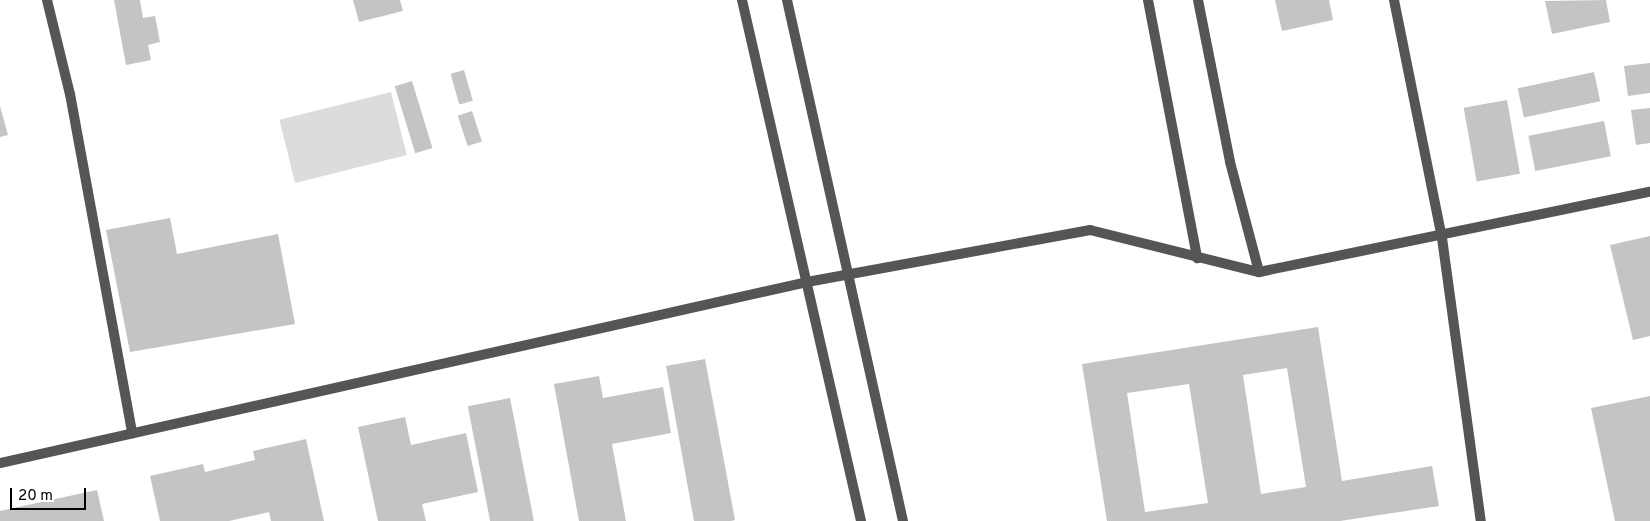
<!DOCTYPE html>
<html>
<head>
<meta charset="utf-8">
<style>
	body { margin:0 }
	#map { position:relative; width:1650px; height:521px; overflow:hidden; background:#fff; font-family:Overpass,sans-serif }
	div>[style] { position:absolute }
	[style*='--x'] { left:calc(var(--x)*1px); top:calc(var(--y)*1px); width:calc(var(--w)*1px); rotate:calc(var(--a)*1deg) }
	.green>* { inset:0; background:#dcdcdc; transform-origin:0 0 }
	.building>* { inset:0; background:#c4c4c4; transform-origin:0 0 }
	.service>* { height:10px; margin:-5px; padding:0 5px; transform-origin:5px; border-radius:5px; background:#555 }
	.minor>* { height:10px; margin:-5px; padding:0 5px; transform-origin:5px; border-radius:5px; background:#555 }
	span { translate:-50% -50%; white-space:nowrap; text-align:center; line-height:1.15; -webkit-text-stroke:4.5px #fff; paint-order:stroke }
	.scale { position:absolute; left:10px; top:488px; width:76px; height:22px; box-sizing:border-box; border:2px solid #000; border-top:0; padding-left:6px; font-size:15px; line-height:18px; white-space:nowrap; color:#000; -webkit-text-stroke:4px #fff; paint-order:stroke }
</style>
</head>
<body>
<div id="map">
	<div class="green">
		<i style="left:391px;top:92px;width:65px;height:115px;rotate:76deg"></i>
	</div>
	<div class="building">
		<i style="clip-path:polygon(114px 0,140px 0,143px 18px,155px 16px,160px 42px,148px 45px,151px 60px,126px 65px)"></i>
		<i style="clip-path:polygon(353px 0,400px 0,403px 11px,359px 22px)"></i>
		<i style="clip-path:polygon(1275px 0,1329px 0,1333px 20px,1282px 31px)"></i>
		<i style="clip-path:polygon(1606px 0,1610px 22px,1552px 34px,1545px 1px)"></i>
		<i style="clip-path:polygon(1650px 63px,1650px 93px,1628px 96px,1624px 66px)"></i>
		<i style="left:464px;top:70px;width:32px;height:14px;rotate:74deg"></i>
		<i style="left:1594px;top:72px;width:30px;height:78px;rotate:78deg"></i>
		<i style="left:412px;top:81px;width:70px;height:18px;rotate:73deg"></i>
		<i style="left:1507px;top:100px;width:75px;height:44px;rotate:80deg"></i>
		<i style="clip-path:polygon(0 106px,8px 135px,0 137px)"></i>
		<i style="clip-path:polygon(1650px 108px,1650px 143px,1636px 145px,1631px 110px)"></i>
		<i style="left:472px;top:111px;width:32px;height:15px;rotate:72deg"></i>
		<i style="left:1604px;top:121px;width:36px;height:77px;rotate:79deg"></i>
		<i style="clip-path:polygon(170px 218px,177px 254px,278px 234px,295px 324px,130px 352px,106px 230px)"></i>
		<i style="clip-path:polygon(1650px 236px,1650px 336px,1633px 340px,1610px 245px)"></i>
		<i style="clip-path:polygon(evenodd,1318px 327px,1342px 481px,1432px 466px,1439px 506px,1340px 521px,1107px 521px,1082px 364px,1318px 327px,1287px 368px,1306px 487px,1261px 494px,1243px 375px,1287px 368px,1318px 327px,1189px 384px,1208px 503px,1145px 512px,1127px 393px,1189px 384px)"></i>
		<i style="clip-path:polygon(705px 359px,735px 520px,731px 521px,694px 521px,666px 366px)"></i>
		<i style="clip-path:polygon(599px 376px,603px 398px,663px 387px,671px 433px,612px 444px,626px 521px,579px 521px,554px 384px)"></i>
		<i style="clip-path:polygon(1650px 396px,1650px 521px,1615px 521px,1591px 408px)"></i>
		<i style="left:510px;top:398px;width:125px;height:43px;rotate:79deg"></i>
		<i style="clip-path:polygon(405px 417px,411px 445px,466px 433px,478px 492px,422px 504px,426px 521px,378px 521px,358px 427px)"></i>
		<i style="clip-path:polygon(306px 439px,324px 521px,271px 521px,269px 512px,229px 521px,160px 521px,150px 476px,203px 464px,205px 472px,255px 460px,253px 451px)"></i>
		<i style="clip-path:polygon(97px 490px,104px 521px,0 521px,0 511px)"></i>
	</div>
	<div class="service">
		<i style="--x:1148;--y:0;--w:263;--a:79.2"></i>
		<i style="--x:1198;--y:0;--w:165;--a:78.8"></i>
		<i style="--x:1230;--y:162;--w:114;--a:75.2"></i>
		<i style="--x:1394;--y:0;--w:243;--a:78.6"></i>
		<i style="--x:1442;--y:238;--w:286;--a:82.2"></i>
	</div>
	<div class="minor">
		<i style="--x:47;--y:0;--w:97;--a:76.3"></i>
		<i style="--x:70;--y:94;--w:345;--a:79.6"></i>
		<i style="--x:742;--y:0;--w:534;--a:77.13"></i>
		<i style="--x:787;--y:0;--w:534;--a:77.45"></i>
		<i style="--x:0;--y:463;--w:827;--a:-12.64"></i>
		<i style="--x:807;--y:282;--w:288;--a:-10.4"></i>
		<i style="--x:1090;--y:230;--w:174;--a:14"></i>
		<i style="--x:1259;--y:272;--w:399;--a:-11.6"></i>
	</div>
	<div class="scale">20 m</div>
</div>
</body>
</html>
